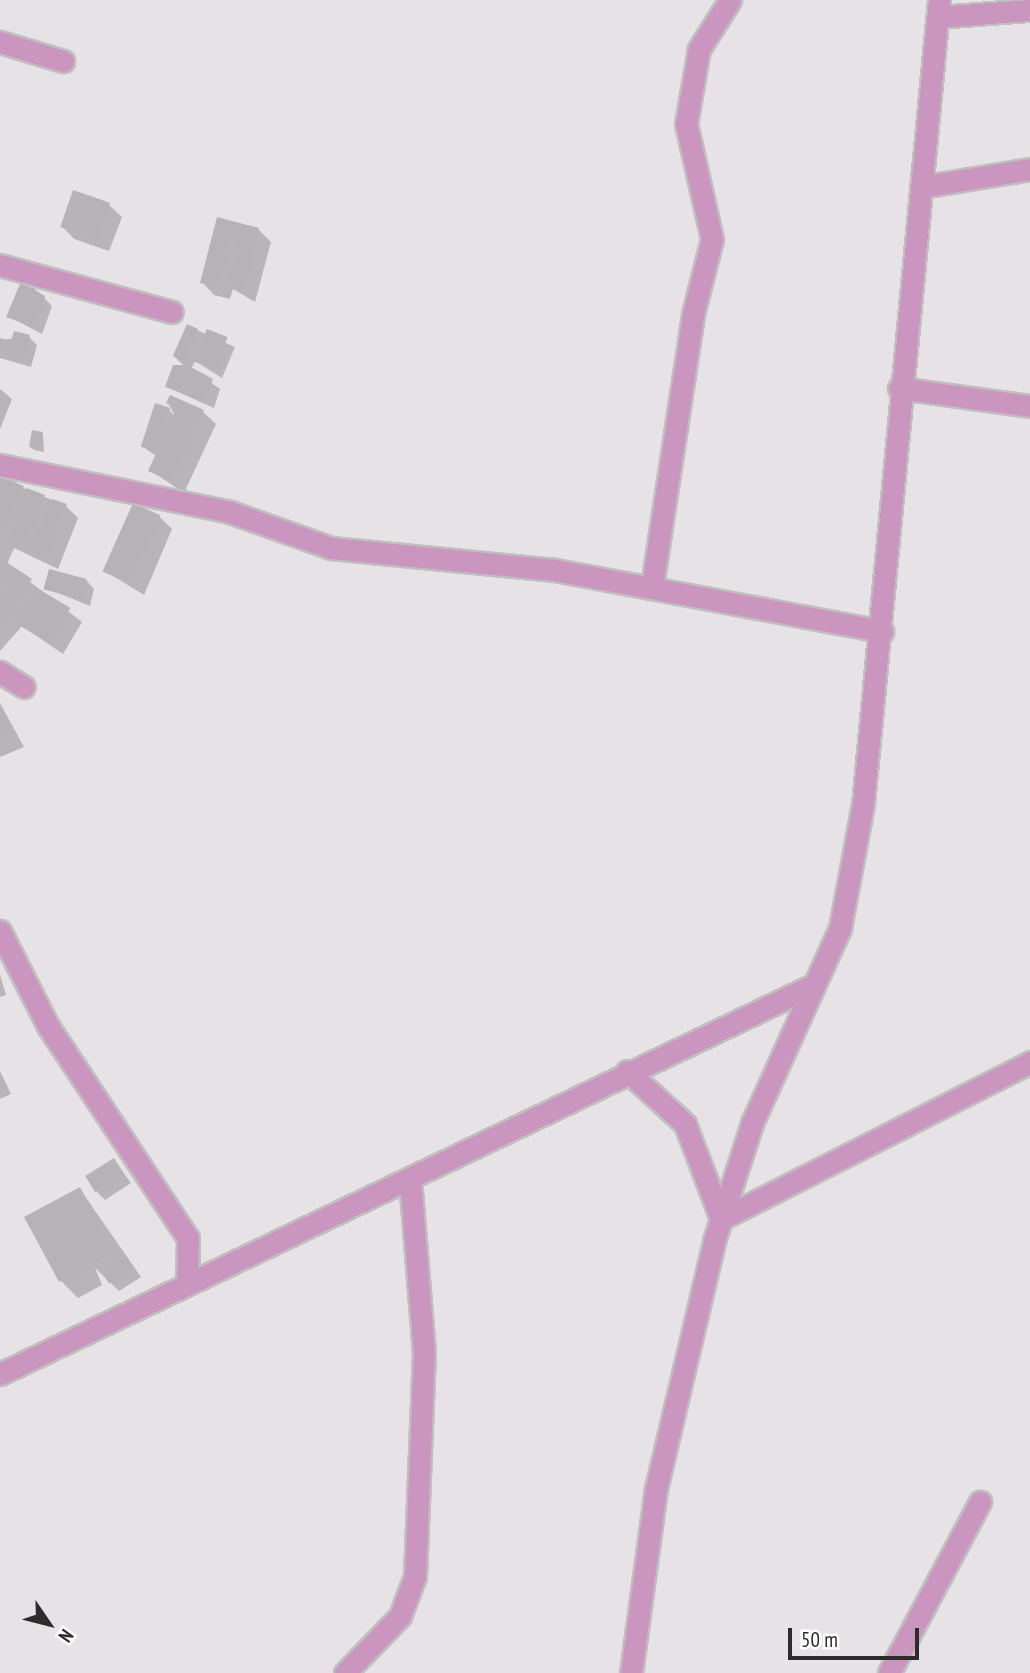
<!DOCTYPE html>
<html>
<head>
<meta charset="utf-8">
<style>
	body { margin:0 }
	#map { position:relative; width:1030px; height:1673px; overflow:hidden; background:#e6e2e5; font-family:"PT Sans Narrow",sans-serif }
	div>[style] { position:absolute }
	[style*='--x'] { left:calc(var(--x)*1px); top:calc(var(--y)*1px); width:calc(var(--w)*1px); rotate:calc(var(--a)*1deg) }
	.shadow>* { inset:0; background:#0003 }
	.building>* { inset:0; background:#b6b2b5; transform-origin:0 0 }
	.roads { filter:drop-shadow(2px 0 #c1bec0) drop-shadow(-2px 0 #c1bec0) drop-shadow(0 2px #c1bec0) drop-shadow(0 -2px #c1bec0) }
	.minor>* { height:21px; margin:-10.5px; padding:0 10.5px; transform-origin:10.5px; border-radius:10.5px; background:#ca96bf }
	span { translate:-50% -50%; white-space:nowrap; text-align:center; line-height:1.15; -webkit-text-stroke:5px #fff; paint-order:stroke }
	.north { position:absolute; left:14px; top:1589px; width:70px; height:70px; -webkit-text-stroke:5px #fff; paint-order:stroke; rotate:125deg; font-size:19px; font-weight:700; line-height:28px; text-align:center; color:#2d2c2d }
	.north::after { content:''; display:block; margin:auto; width:24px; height:32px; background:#2d2c2d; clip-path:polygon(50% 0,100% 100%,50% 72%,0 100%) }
	.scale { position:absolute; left:788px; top:1628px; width:131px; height:32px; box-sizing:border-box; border:4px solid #2d2c2d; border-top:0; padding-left:9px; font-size:21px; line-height:24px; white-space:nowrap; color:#2d2c2d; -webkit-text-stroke:5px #fff; paint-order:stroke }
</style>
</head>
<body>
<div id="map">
	<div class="shadow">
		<i style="clip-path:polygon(109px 205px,122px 217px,109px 251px,74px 239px,62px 226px)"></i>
		<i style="clip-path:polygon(218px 219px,258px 229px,271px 242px,255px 302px,233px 289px,230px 299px,214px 295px,202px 282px)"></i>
		<i style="clip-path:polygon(18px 288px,34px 288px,52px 306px,42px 334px,8px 316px)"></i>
		<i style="clip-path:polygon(197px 330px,235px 347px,222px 378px,195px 361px,191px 369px,220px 389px,214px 408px,167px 387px,185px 367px,174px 356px)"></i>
		<i style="clip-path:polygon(29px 337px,37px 345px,31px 367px,0 358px,0 340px)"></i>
		<i style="clip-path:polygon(0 389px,12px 399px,0 429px)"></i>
		<i style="clip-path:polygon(168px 403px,203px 412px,216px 424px,184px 493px,150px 470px,156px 456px,142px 446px,169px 410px,175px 416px)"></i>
		<i style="clip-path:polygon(43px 434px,44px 452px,34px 450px,30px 447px)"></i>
		<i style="clip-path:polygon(0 478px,66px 506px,78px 518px,58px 569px,14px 548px,7px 564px,82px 622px,63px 654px,22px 626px,0 651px)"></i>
		<i style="clip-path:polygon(159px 516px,172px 529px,144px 595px,105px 571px)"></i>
		<i style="clip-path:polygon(86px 580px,94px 589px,90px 606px,46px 588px)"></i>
		<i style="clip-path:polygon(0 703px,24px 747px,0 757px)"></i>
		<i style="clip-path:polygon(0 975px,6px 995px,0 997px)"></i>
		<i style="clip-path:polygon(0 1071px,11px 1094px,0 1099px)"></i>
		<i style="clip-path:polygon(114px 1160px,131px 1183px,105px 1200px,97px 1192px)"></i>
		<i style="clip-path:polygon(80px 1189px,141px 1277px,119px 1291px,95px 1268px,102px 1285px,78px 1298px,61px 1281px,27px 1218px)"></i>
	</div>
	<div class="building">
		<i style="left:73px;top:190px;width:39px;height:39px;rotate:19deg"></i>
		<i style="clip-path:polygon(217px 217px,259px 228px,243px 291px,228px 287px,240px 240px,231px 237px,218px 287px,200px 283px)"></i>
		<i style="clip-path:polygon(21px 282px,45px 296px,34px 327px,6px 317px)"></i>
		<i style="left:187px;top:324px;width:12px;height:35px;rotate:24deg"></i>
		<i style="left:207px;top:329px;width:22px;height:35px;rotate:21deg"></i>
		<i style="clip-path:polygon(14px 331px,30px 335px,23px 360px,0 353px,0 338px,11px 341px)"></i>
		<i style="clip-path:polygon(173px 365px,187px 365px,213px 379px,205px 401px,165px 387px)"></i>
		<i style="clip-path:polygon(170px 395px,204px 410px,171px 481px,148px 471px,177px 408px,166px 403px)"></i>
		<i style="left:155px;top:403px;width:16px;height:46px;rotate:18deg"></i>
		<i style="left:32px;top:430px;width:11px;height:17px;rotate:10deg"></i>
		<i style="clip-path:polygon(0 476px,24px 486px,0 539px)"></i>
		<i style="clip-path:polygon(27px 488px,45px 495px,29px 534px,37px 537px,52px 499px,67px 504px,46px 557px,6px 542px)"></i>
		<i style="left:133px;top:503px;width:30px;height:75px;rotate:24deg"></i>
		<i style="clip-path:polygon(0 558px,32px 579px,0 628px,0 603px,13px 584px,3px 577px,0 582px)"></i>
		<i style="left:49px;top:569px;width:39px;height:21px;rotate:15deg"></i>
		<i style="left:37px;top:588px;width:39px;height:41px;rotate:31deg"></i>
		<i style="clip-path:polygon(0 705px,13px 734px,0 739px)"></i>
		<i style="left:114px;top:1158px;width:19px;height:34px;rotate:58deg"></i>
		<i style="clip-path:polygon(80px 1187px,114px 1252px,90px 1265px,62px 1222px,86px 1268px,59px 1282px,24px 1217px)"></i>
		<i style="left:127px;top:1257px;width:14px;height:29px;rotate:60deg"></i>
	</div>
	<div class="roads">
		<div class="minor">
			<i style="--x:938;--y:17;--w:92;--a:-4.4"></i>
			<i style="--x:0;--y:42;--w:66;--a:16.8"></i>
			<i style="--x:921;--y:187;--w:110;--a:-9.4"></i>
			<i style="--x:0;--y:265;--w:178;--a:15.3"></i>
			<i style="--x:899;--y:388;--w:132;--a:7.8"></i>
			<i style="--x:0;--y:465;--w:235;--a:11.5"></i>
			<i style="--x:230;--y:512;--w:107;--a:19.6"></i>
			<i style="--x:331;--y:548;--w:225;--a:5.6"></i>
			<i style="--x:555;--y:570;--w:333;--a:10.6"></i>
			<i style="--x:652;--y:586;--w:275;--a:-81.4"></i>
			<i style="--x:693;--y:314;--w:77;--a:-75.8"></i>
			<i style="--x:712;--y:239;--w:118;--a:-102.7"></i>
			<i style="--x:686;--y:124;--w:76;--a:-80.2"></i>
			<i style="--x:699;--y:49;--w:58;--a:-57.7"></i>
			<i style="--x:0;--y:672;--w:28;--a:32"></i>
			<i style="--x:0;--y:931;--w:106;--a:63.2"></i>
			<i style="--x:48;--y:1026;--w:254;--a:56.6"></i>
			<i style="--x:188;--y:1238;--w:46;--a:91.2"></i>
			<i style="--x:627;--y:1071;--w:79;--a:42.4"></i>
			<i style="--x:685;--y:1124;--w:102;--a:69.2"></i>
			<i style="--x:721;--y:1219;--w:347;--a:-26.9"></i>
			<i style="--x:0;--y:1374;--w:897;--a:-25.56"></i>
			<i style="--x:345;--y:1673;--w:79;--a:-46"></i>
			<i style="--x:400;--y:1616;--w:43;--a:-69.4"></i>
			<i style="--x:415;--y:1576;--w:223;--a:-87.7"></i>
			<i style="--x:424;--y:1353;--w:174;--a:-94.6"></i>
			<i style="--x:631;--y:1673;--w:186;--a:-82.3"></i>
			<i style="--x:656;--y:1489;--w:255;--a:-76.8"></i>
			<i style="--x:714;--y:1241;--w:124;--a:-72.1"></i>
			<i style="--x:752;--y:1123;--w:214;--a:-65.7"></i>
			<i style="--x:840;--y:928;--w:126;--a:-79.5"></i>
			<i style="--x:863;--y:804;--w:808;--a:-84.6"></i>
			<i style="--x:889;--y:1673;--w:194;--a:-62"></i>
		</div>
	</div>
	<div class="north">N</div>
	<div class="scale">50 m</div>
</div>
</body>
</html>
